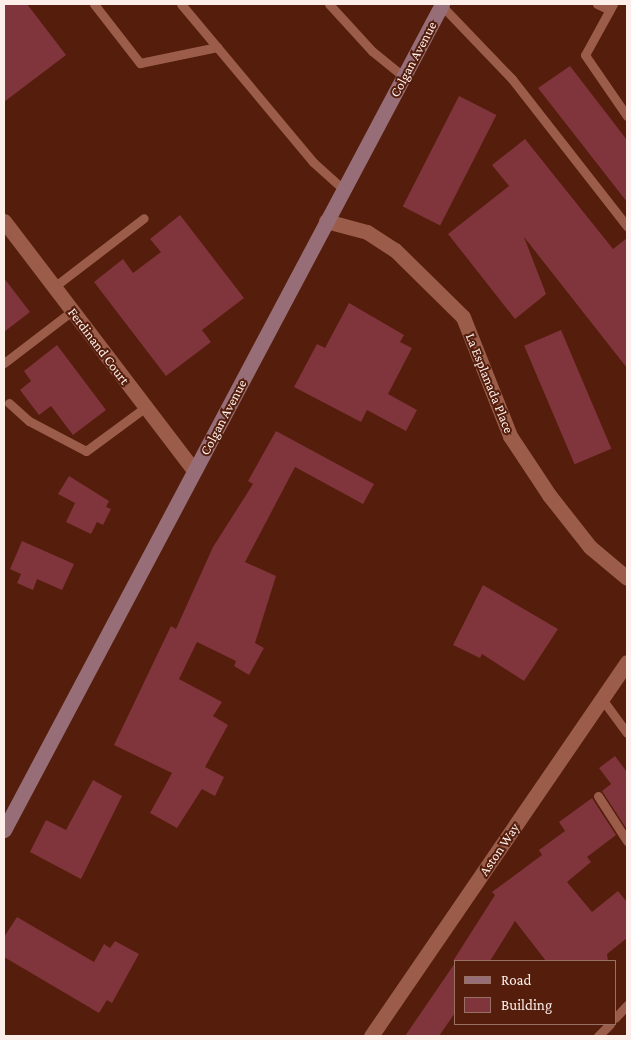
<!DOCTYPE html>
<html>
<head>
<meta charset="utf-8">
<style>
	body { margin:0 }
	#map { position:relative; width:631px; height:1040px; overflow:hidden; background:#541d0c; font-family:"Crimson Pro",serif }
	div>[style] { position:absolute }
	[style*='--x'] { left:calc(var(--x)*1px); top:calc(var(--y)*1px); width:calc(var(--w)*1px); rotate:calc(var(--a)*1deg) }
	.building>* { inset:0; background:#80343b; transform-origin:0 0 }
	.service>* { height:9px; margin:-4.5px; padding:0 4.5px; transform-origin:4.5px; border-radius:4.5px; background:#9b5d4a }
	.minor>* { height:15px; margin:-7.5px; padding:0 7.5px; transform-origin:7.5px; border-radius:7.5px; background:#9b5d4a }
	.secondary>* { height:15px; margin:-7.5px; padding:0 7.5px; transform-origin:7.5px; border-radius:7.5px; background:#976e77 }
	span { translate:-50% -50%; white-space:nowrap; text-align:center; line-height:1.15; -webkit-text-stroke:4px #541d0c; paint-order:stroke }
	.street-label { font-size:14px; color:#fdeee9 }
	.frame { position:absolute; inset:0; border:5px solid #fdeee9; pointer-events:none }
	.legend { position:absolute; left:454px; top:960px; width:162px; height:65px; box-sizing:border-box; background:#541d0c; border:1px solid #987164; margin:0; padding:6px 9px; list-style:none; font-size:15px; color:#fdeee9 }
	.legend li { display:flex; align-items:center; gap:10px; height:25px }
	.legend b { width:25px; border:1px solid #987164 }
</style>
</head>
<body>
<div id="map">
	<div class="building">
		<i style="clip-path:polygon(4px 4px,27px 4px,66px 55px,4px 102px)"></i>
		<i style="clip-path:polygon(570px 66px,627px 140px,627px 202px,538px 88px)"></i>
		<i style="left:459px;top:96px;width:42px;height:124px;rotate:27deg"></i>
		<i style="clip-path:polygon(525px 139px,613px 249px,627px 238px,627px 368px,524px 237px,546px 294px,515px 319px,448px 234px,509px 186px,492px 165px)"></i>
		<i style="clip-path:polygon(180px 215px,244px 298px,202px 330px,211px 342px,166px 376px,94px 282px,123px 259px,133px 273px,161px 252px,150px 239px)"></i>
		<i style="clip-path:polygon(4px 278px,30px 312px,4px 332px)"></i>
		<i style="clip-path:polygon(349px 303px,404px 335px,400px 342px,412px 348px,388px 394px,417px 410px,406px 431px,367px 410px,361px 422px,294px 387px,317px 344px,325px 348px)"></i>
		<i style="left:561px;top:330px;width:129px;height:40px;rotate:67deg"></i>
		<i style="clip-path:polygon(57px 345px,106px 410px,73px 435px,51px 406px,39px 415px,20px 390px,31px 381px,24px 371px)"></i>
		<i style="clip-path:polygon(276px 431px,374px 484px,363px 504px,295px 467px,245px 562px,276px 576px,255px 643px,264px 648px,249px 675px,234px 666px,236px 661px,197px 642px,179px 679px,222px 702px,213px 716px,228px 725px,205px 767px,224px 777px,215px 796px,202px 789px,177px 828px,150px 813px,172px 773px,114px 745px,171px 626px,176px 629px,213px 547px,253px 484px,248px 481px)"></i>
		<i style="clip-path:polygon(69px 476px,109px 501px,106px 507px,111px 509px,103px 525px,97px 522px,91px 534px,66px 522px,75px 503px,58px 494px)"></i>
		<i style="clip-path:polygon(22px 541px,74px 564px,62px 590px,37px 579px,33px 590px,17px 583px,21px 574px,10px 569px)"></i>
		<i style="clip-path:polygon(483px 585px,558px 629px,524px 681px,482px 654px,480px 658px,453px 645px)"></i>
		<i style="clip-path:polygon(615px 756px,627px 772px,626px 828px,602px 791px,611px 784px,599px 768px)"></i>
		<i style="clip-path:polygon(93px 780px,122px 796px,81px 879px,30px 852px,46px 820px,66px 830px)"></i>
		<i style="clip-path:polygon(592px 798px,616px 835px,587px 857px,591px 862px,567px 882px,592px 912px,618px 891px,627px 902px,627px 938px,607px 954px,608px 961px,546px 961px,515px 921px,490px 961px,453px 961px,495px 895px,492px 892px,542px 855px,539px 850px,565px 831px,559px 822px)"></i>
		<i style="clip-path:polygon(17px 917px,94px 962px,104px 944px,110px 948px,115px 941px,139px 954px,112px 1003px,107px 1000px,99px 1013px,4px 957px,4px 937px)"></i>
		<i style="clip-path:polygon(455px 963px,455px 1013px,439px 1036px,405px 1036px)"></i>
	</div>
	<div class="service">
		<i style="--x:94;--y:4;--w:75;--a:52.1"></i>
		<i style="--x:140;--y:63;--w:79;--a:-11.7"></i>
		<i style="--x:181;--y:4;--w:206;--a:50.1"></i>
		<i style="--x:313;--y:162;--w:40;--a:42"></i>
		<i style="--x:329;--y:4;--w:64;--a:47.5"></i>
		<i style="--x:372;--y:51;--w:41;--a:39.1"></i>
		<i style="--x:597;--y:4;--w:14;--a:25"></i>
		<i style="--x:613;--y:4;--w:58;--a:118.8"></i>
		<i style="--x:585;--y:55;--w:74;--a:55.5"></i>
		<i style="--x:442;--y:6;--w:101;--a:46.2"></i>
		<i style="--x:512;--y:79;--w:187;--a:52"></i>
		<i style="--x:54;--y:287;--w:113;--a:-37.5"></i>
		<i style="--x:4;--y:363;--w:86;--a:-37.4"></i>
		<i style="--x:9;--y:403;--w:27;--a:42"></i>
		<i style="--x:29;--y:421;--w:64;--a:27.8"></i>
		<i style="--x:86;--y:451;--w:74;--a:-36.3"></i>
		<i style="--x:602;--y:699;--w:42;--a:53.7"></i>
		<i style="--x:598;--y:796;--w:54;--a:57.2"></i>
		<i style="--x:615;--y:1018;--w:18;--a:-47"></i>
		<i style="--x:598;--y:1036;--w:17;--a:-45"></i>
	</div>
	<div class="minor">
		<i style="--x:4;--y:221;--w:313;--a:52.7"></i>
		<i style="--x:326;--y:221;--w:42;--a:15"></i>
		<i style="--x:367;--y:232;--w:33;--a:33"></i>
		<i style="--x:395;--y:250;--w:95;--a:44.6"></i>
		<i style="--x:463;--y:317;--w:128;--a:68.4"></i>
		<i style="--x:510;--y:436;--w:71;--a:56.5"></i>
		<i style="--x:549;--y:495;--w:66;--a:51.7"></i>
		<i style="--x:590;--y:547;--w:48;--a:40"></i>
		<i style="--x:371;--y:1036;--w:453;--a:-55.6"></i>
	</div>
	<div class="secondary">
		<i style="--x:4;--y:830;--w:935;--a:-62.06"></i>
	</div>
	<div class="street-label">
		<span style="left:413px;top:59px;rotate:-62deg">Colgan Avenue</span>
		<span style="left:99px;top:346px;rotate:53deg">Ferdinand Court</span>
		<span style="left:490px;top:383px;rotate:68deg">La Esplanada Place</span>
		<span style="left:223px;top:417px;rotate:-62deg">Colgan Avenue</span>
		<span style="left:499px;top:849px;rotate:-56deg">Aston Way</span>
	</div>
	<div class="frame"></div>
	<ul class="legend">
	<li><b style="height:6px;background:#976e77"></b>Road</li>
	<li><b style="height:14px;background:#80343b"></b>Building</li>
	</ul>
</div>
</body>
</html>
